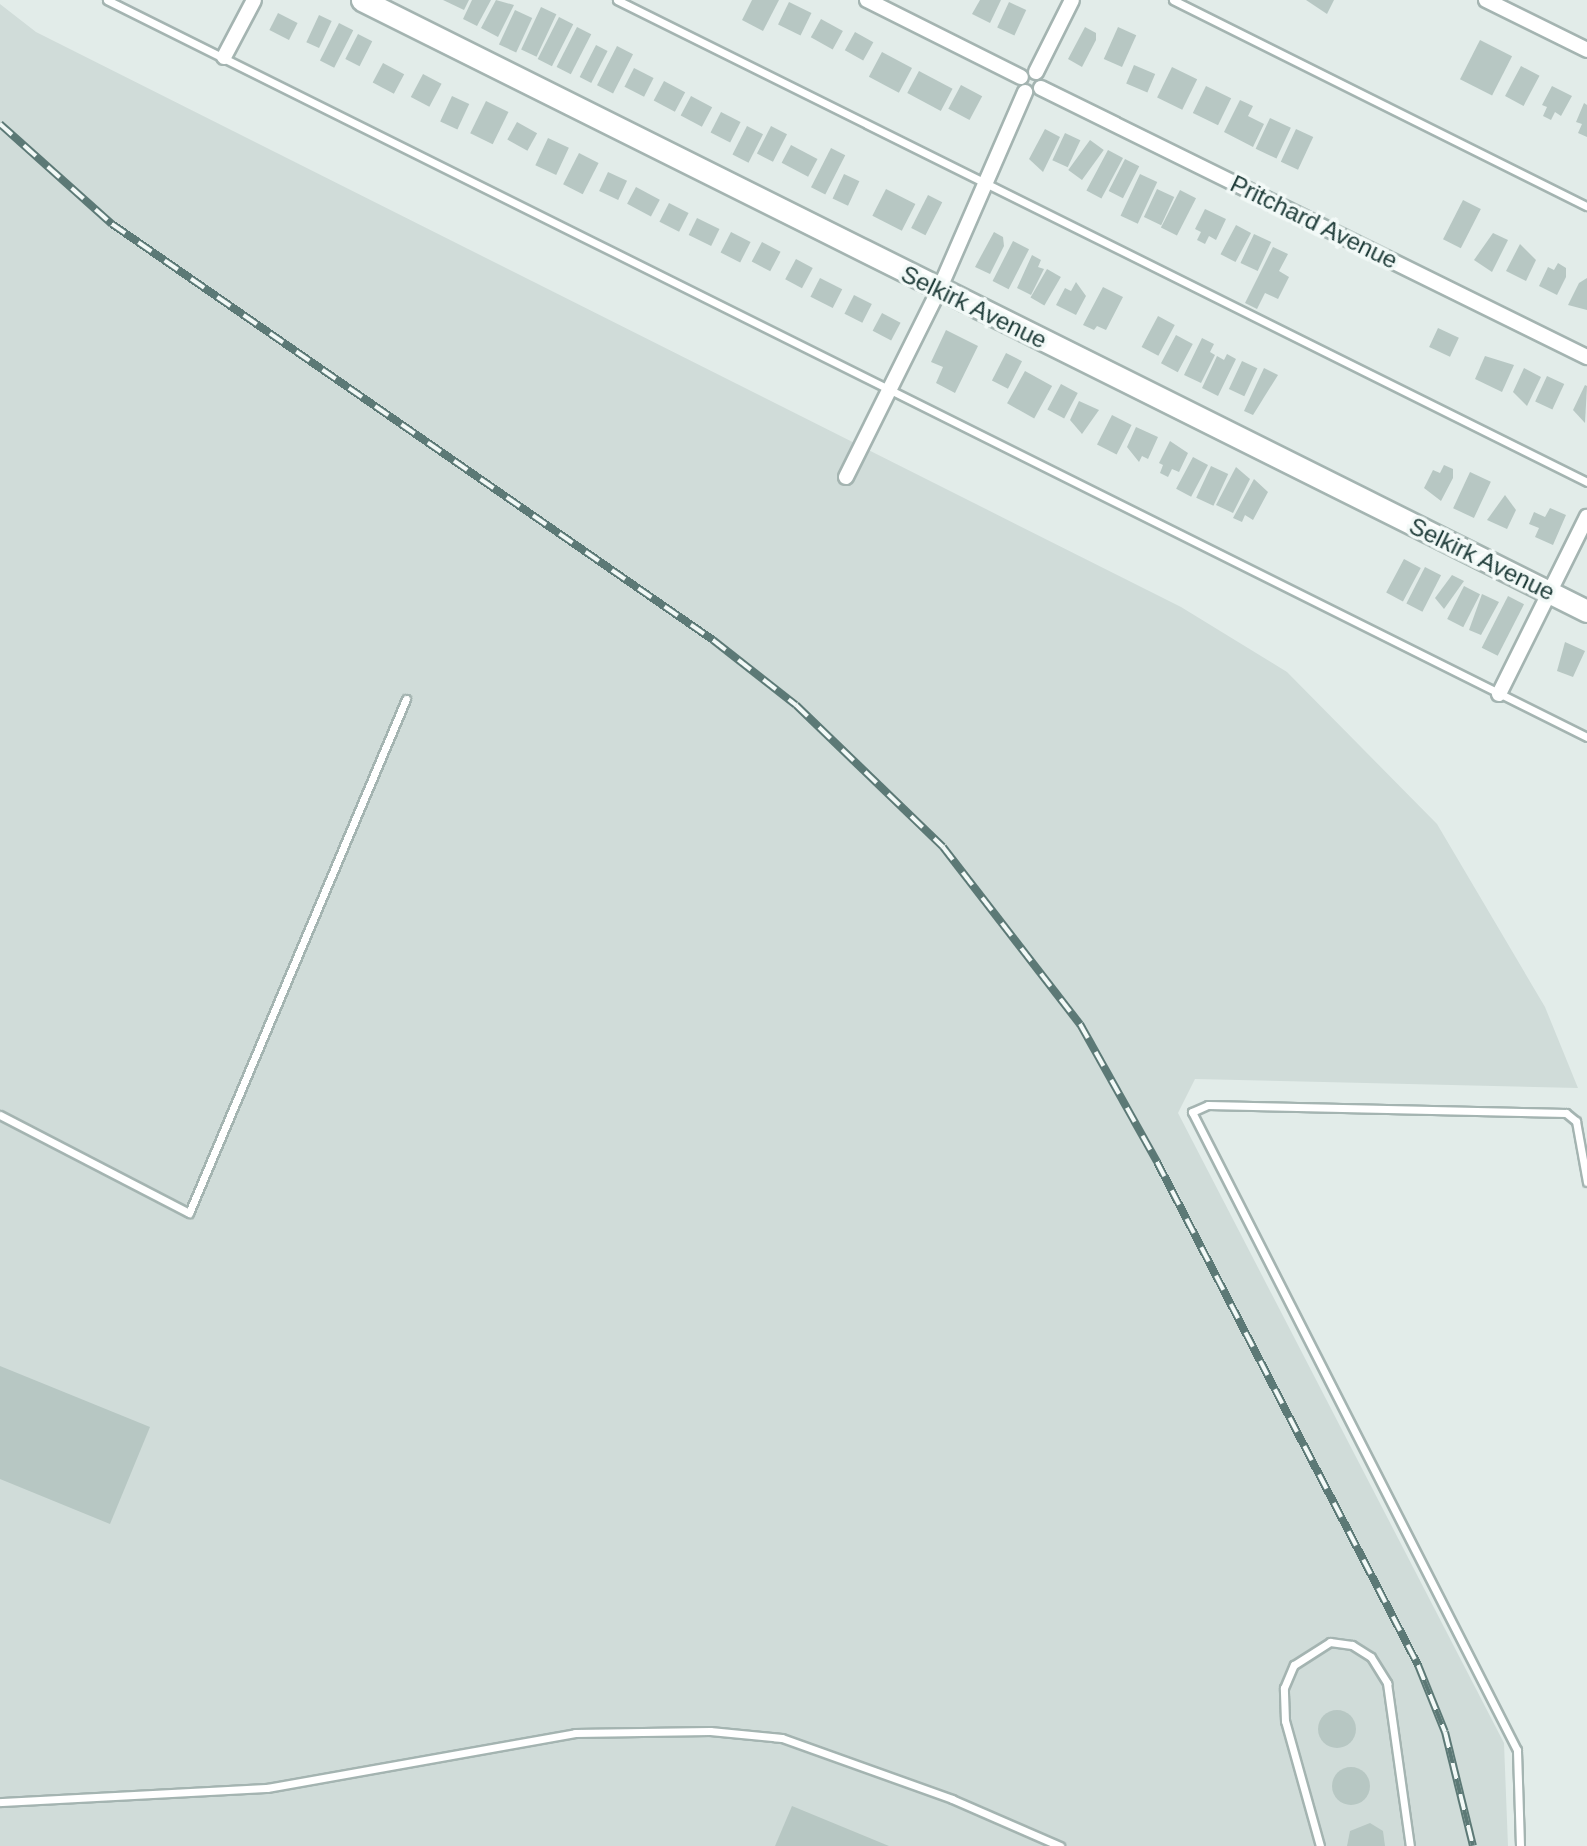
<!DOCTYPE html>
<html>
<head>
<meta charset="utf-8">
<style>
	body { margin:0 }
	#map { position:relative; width:1587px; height:1846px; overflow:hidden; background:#e2ece9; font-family:Helvetica,sans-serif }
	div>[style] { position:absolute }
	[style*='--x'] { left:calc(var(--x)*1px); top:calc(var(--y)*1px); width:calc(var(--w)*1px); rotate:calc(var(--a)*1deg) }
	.built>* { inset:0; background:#d0dcd9 }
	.building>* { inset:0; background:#b7c7c3; transform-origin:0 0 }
	.round { border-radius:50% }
	.roads { filter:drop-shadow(2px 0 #a4b4b1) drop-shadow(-2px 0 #a4b4b1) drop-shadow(0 2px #a4b4b1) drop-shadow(0 -2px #a4b4b1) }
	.lane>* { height:7px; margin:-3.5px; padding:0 3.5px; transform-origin:3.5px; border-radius:3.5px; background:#fff }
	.street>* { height:14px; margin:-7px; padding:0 7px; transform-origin:7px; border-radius:7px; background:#fff }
	.secondary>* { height:21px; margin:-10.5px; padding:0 10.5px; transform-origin:10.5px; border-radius:10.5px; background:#fff }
	.rail>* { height:8px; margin-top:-4px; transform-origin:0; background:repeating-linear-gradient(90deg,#f2f9f7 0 16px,#5c7976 0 32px); box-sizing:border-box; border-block:2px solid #5c7976 }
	span { translate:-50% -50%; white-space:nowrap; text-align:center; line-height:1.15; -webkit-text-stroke:7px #f2f9f7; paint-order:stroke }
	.street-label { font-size:24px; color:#213e3b }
</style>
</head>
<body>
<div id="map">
	<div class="built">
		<i style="clip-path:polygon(0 4px,36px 32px,1181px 607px,1287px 672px,1437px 824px,1545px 1007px,1578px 1088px,1195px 1079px,1178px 1113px,1504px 1743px,1508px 1846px,0 1846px)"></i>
	</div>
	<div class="building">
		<i style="clip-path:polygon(443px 0,469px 0,464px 10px)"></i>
		<i style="clip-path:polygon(472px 0,491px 0,477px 26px,463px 19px)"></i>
		<i style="clip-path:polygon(496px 0,514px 5px,498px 37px,481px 28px)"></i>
		<i style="clip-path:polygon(752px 0,779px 0,763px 31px,742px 20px)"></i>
		<i style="clip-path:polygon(980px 0,1001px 0,990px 23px,972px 14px)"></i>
		<i style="clip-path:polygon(1306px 0,1334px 0,1327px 14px)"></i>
		<i style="left:789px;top:2px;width:25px;height:25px;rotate:26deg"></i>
		<i style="left:1009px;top:2px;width:19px;height:28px;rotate:25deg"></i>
		<i style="left:541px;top:7px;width:17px;height:47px;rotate:25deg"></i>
		<i style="left:515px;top:10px;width:19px;height:38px;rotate:25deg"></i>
		<i style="left:278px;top:13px;width:22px;height:19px;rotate:27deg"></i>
		<i style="left:319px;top:15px;width:14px;height:30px;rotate:25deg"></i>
		<i style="left:559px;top:17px;width:16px;height:47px;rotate:27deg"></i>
		<i style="left:821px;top:19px;width:25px;height:21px;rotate:29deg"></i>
		<i style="left:339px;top:23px;width:16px;height:42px;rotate:27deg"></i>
		<i style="left:577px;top:27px;width:16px;height:45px;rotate:27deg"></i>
		<i style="clip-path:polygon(1085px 27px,1096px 33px,1096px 40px,1082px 67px,1068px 59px)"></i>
		<i style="left:1118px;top:27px;width:20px;height:35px;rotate:24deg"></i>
		<i style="left:855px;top:32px;width:21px;height:21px;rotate:29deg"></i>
		<i style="left:358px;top:34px;width:16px;height:28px;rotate:27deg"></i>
		<i style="left:1480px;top:40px;width:36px;height:44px;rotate:27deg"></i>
		<i style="left:596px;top:45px;width:13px;height:36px;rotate:27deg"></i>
		<i style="left:617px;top:46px;width:18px;height:44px;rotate:27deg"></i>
		<i style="left:882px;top:52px;width:34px;height:28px;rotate:28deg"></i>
		<i style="left:383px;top:63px;width:24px;height:22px;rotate:28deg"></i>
		<i style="left:1134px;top:65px;width:23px;height:20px;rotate:23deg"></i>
		<i style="left:1521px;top:66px;width:21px;height:34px;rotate:28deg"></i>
		<i style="left:1172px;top:67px;width:28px;height:34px;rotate:26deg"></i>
		<i style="left:634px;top:68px;width:22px;height:21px;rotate:27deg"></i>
		<i style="left:919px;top:71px;width:38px;height:25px;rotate:28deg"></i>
		<i style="left:423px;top:74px;width:21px;height:26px;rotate:28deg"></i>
		<i style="left:664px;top:81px;width:24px;height:22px;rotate:28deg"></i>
		<i style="left:961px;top:85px;width:24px;height:27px;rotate:28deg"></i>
		<i style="left:1206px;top:86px;width:28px;height:30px;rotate:26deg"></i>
		<i style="clip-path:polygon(1552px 86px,1572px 96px,1561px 116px,1555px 112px,1551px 120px,1543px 116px,1547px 107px,1542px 105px)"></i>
		<i style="left:452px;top:96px;width:19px;height:28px;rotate:25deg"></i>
		<i style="left:691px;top:96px;width:24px;height:22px;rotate:28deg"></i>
		<i style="clip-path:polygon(1240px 100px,1253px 106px,1248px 116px,1264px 124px,1253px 147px,1224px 132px)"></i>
		<i style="left:486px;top:101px;width:25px;height:36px;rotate:26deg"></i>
		<i style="clip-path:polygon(1584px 103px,1587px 105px,1587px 137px,1578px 133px,1582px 124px,1576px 122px)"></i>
		<i style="left:721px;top:112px;width:22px;height:23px;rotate:27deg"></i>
		<i style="left:1270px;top:118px;width:23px;height:34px;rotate:25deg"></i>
		<i style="left:517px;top:122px;width:23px;height:20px;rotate:29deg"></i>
		<i style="left:747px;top:126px;width:18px;height:32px;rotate:27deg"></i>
		<i style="left:771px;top:126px;width:18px;height:31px;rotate:27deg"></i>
		<i style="clip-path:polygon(1045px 129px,1060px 137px,1043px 172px,1029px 159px)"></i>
		<i style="left:1296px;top:129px;width:19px;height:36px;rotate:25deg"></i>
		<i style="left:1065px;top:133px;width:17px;height:30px;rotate:25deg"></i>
		<i style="left:548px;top:138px;width:23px;height:30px;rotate:25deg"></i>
		<i style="left:1090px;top:140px;width:17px;height:37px;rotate:36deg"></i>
		<i style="left:791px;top:145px;width:30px;height:20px;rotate:28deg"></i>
		<i style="left:831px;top:148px;width:16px;height:44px;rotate:27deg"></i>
		<i style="left:1108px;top:150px;width:17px;height:46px;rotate:28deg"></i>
		<i style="left:579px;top:153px;width:22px;height:35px;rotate:27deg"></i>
		<i style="left:1125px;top:159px;width:16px;height:36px;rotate:27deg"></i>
		<i style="left:608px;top:172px;width:21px;height:21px;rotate:25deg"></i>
		<i style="left:844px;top:174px;width:17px;height:27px;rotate:25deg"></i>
		<i style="left:1140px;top:174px;width:19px;height:46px;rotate:25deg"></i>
		<i style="left:636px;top:187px;width:27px;height:19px;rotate:28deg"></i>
		<i style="left:886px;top:189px;width:33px;height:30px;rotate:27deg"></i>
		<i style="left:1157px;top:189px;width:19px;height:31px;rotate:25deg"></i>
		<i style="left:1180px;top:190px;width:18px;height:42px;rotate:27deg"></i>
		<i style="left:928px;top:195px;width:16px;height:37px;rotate:27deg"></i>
		<i style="left:1463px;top:200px;width:20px;height:44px;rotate:27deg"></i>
		<i style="left:669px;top:203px;width:22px;height:21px;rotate:27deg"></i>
		<i style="clip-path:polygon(1205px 209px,1226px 219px,1216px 240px,1209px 236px,1205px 244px,1197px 240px,1201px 232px,1195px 229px)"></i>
		<i style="left:697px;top:218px;width:25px;height:19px;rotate:26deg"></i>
		<i style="left:1236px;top:225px;width:17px;height:33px;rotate:28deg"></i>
		<i style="left:731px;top:232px;width:22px;height:23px;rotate:27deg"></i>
		<i style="clip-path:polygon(994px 232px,1003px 237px,1004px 246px,990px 274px,975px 267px)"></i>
		<i style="clip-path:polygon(1493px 233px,1508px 240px,1492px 272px,1474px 260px)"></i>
		<i style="left:1254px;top:234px;width:19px;height:32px;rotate:25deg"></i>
		<i style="left:1013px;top:241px;width:18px;height:45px;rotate:27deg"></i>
		<i style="left:762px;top:242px;width:21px;height:22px;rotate:28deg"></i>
		<i style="clip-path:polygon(1520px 244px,1536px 260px,1526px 281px,1506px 271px)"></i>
		<i style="clip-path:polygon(1273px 247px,1288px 254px,1279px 271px,1289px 277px,1278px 299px,1265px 293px,1257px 309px,1245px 303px)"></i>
		<i style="clip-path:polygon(1032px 255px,1041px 260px,1038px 267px,1044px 269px,1031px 295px,1017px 288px)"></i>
		<i style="left:796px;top:259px;width:19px;height:23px;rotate:28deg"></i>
		<i style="clip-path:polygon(1558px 263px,1566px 268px,1566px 277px,1557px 295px,1539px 286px,1548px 267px,1554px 270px)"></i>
		<i style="left:1047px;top:269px;width:16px;height:33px;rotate:30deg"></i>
		<i style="left:820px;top:278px;width:25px;height:21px;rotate:27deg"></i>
		<i style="clip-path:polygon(1587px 278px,1587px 310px,1568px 305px,1579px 283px)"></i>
		<i style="clip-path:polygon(1076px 282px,1086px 296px,1076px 315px,1056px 305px,1065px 288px,1071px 291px)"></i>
		<i style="clip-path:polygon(1103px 287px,1123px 297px,1106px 330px,1097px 326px,1094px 330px,1083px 325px)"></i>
		<i style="left:854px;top:295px;width:20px;height:21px;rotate:27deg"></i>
		<i style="left:882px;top:313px;width:21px;height:20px;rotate:28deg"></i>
		<i style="left:1158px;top:316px;width:19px;height:35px;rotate:28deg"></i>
		<i style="left:1438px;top:328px;width:23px;height:21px;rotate:25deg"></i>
		<i style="clip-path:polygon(946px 330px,978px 346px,955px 393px,936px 383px,943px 367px,931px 362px)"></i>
		<i style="left:1176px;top:335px;width:19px;height:32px;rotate:28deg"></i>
		<i style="clip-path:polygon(1202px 338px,1214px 344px,1210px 352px,1215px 355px,1201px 383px,1184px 375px)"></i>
		<i style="left:1006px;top:353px;width:18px;height:31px;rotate:27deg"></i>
		<i style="clip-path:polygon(1227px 354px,1236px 359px,1218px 396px,1202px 388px,1217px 356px,1224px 360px)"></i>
		<i style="clip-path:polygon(1485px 356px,1514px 365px,1502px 392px,1475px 379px)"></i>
		<i style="left:1242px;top:361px;width:17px;height:31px;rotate:25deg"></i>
		<i style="clip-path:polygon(1264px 368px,1278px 375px,1253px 415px,1244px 411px)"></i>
		<i style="clip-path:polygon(1524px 368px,1541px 377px,1527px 406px,1513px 392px)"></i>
		<i style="left:1025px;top:371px;width:31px;height:37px;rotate:29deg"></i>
		<i style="left:1547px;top:376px;width:19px;height:28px;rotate:25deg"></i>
		<i style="left:1061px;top:384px;width:19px;height:29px;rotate:28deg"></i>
		<i style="clip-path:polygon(1585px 385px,1587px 386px,1585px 423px,1573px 410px)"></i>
		<i style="clip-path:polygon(1079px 401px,1099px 410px,1082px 434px,1070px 420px)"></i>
		<i style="left:1112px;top:415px;width:22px;height:33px;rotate:27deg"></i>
		<i style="clip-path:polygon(1136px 427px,1158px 437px,1148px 459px,1142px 456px,1139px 462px,1127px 447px)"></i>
		<i style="clip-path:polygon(1170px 441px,1188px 453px,1179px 472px,1172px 469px,1168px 477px,1160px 473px,1163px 465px,1159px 463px)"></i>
		<i style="left:1193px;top:457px;width:17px;height:36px;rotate:28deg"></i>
		<i style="clip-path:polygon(1444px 465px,1453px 469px,1453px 478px,1441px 501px,1424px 488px,1433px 470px,1440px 473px)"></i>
		<i style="left:1211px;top:466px;width:19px;height:35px;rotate:25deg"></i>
		<i style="clip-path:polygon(1236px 467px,1250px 479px,1233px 513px,1216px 505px)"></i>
		<i style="left:1470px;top:472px;width:23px;height:40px;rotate:25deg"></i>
		<i style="clip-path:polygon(1254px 479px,1268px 492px,1253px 520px,1245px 515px,1242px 522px,1233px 518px)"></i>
		<i style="clip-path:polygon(1505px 495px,1516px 510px,1507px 529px,1487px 520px)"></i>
		<i style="clip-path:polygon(1550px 508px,1566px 515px,1553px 545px,1535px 537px,1539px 528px,1529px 524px,1534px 512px,1545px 517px)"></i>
		<i style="left:1404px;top:559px;width:19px;height:38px;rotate:28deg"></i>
		<i style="left:1425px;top:567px;width:18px;height:41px;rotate:27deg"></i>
		<i style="clip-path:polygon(1452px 575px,1464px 581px,1444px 609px,1435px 598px)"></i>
		<i style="left:1464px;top:586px;width:18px;height:37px;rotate:27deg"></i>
		<i style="clip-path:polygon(1482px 594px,1499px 602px,1481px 635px,1469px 630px)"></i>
		<i style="left:1508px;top:596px;width:18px;height:58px;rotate:27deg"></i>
		<i style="clip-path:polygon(1565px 642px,1585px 651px,1573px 677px,1557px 671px)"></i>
		<i style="clip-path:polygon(0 1366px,150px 1427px,110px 1524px,0 1479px)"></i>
		<i class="round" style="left:1318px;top:1710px;width:38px;height:38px"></i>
		<i class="round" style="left:1332px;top:1767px;width:38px;height:38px"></i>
		<i style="clip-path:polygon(792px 1806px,889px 1846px,775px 1846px)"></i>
		<i style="clip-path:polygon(1370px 1823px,1383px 1831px,1385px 1846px,1347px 1846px,1350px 1831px)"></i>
	</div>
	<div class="roads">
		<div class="lane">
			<i style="--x:107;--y:0;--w:1653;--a:26.47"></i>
			<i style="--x:617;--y:0;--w:1083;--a:26.42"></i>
			<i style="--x:1173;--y:0;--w:462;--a:26.5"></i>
			<i style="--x:0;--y:1115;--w:213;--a:27.4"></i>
			<i style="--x:189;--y:1213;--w:558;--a:-67.11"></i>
			<i style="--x:0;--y:1802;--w:267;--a:-3"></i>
			<i style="--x:267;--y:1788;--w:313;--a:-10.1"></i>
			<i style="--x:575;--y:1733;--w:135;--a:-0.8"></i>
			<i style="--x:710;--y:1731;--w:72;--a:5.6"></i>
			<i style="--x:782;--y:1738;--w:181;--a:19.7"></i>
			<i style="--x:952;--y:1799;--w:118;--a:23.5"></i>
			<i style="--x:1320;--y:1846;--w:130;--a:-105.6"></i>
			<i style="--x:1285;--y:1721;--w:33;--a:-92"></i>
			<i style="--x:1284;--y:1688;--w:25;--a:-67"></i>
			<i style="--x:1294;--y:1665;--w:43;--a:-32.6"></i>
			<i style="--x:1330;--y:1642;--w:22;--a:8"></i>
			<i style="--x:1352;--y:1645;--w:22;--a:32"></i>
			<i style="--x:1371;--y:1657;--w:31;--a:58"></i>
			<i style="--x:1387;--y:1683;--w:165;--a:82"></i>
			<i style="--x:1520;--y:1846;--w:96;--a:-91.8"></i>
			<i style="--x:1517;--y:1750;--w:716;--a:-116.99"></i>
			<i style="--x:1192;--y:1112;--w:17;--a:-24"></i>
			<i style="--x:1208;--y:1105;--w:358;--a:1.3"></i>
			<i style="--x:1566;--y:1113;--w:13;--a:39"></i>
			<i style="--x:1576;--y:1121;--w:62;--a:79.8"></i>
		</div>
		<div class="street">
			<i style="--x:867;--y:0;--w:172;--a:26.6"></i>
			<i style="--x:1486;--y:0;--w:113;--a:26.3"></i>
			<i style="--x:224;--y:57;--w:64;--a:-62.2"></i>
			<i style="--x:1036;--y:72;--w:80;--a:-63.4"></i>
			<i style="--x:1041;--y:88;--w:609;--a:26.23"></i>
			<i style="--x:846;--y:477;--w:209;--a:-63.6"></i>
			<i style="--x:939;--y:290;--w:216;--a:-66.5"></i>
			<i style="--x:1499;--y:694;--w:198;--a:-63.6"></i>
		</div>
		<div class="secondary">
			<i style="--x:362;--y:0;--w:1369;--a:26.51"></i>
		</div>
	</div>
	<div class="rail">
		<i style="--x:0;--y:124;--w:150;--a:41.8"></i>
		<i style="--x:112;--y:224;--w:731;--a:34.69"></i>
		<i style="--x:713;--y:640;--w:105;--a:38.1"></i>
		<i style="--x:796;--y:705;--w:204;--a:44"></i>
		<i style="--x:943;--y:847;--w:224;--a:52.3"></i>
		<i style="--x:1080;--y:1024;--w:158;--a:60.8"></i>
		<i style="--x:1157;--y:1162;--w:567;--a:62.58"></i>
		<i style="--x:1418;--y:1665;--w:72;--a:68.1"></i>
		<i style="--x:1445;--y:1732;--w:117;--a:76.2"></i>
	</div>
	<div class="street-label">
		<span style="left:1314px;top:222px;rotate:26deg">Pritchard Avenue</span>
		<span style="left:974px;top:307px;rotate:26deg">Selkirk Avenue</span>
		<span style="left:1482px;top:559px;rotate:26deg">Selkirk Avenue</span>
	</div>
</div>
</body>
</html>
